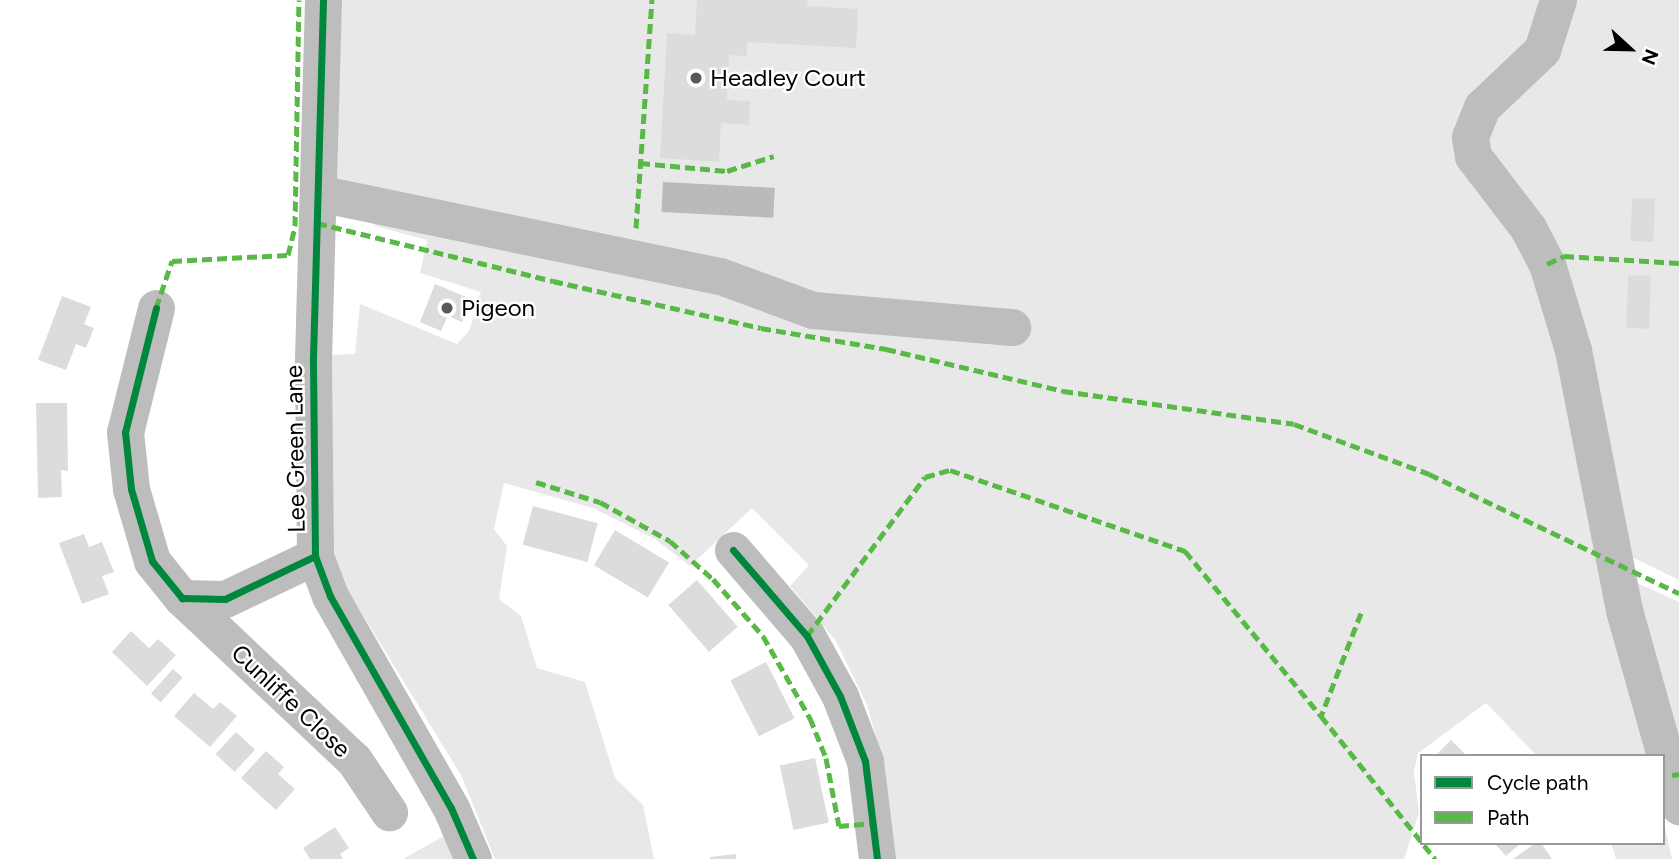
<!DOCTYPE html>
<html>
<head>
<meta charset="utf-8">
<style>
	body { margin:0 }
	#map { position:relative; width:1679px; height:859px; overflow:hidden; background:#fff; font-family:Figtree,sans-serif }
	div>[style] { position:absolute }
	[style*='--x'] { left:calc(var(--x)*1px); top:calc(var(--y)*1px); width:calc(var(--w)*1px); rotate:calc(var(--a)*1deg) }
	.green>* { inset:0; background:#e8e8e8 }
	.water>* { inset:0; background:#bababa; transform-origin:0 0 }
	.building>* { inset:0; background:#dcdcdc; transform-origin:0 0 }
	.minor>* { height:37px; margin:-18.5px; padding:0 18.5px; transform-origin:18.5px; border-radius:18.5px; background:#bdbdbd }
	.quiet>* { height:5px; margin-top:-2.5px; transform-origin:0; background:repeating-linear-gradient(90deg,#58b947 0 10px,transparent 0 15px) }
	.cycleway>* { height:7px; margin:-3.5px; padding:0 3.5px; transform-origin:3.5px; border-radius:3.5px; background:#00873e }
	.dots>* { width:19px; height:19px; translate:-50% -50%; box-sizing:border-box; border:4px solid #fff; border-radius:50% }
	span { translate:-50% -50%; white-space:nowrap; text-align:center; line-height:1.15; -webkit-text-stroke:5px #fff; paint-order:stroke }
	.poi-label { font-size:24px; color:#000 }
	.left { translate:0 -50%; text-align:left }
	.street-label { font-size:24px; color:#000 }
	.legend { position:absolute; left:1420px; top:754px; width:245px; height:91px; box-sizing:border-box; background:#fff; border:2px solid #999; margin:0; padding:9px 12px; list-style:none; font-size:21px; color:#000 }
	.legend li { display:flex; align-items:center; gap:14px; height:35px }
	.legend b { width:35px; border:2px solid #999 }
	.north { position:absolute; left:1595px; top:14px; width:70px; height:70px; -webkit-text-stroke:5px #fff; paint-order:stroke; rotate:112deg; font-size:19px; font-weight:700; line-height:28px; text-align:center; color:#000 }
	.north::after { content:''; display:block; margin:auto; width:24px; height:32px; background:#000; clip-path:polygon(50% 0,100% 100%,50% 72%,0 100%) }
</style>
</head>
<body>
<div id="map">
	<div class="green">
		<i style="clip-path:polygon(338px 0,1679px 0,1679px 580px,1632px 557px,1649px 756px,1537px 756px,1486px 703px,1418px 753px,1414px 772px,1419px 813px,1404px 859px,888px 859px,886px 772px,867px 705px,836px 641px,790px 586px,809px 565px,752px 508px,690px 566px,655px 539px,593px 508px,504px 483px,494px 529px,507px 546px,499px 599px,521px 616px,537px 668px,585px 682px,615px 778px,643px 805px,654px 859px,495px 859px,461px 775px,339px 576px,324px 497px,328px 355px,355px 354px,360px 304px,457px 344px,469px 331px,481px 292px,420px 273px,427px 240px,375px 226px,379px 189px,335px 180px)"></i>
		<i style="clip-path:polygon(1633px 581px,1679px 602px,1679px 749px)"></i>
		<i style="clip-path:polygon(1663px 819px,1672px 859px,1616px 859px,1611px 843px,1663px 843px)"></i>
		<i style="clip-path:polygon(444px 836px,457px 859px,403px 859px)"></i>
	</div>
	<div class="water">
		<i style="left:663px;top:182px;width:112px;height:30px;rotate:3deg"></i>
	</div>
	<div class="building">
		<i style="clip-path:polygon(697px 0,808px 0,807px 6px,858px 9px,856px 48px,747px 42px,747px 56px,729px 55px,727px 100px,750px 101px,749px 125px,721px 123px,719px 162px,660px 158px,667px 33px,695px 35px)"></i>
		<i style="left:1632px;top:198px;width:23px;height:43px;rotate:2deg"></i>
		<i style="left:1628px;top:275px;width:23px;height:53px;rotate:2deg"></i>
		<i style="clip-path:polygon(435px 284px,471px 299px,462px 322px,448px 316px,441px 331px,420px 322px)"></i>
		<i style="clip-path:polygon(62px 296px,91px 307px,84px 324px,94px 328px,86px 348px,76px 344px,66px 370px,38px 360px)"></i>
		<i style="clip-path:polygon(36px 403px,67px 403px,68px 471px,61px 470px,62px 497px,38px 498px)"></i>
		<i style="left:533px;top:506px;width:67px;height:40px;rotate:15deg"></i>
		<i style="left:615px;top:530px;width:63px;height:41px;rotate:31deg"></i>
		<i style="clip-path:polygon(84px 534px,89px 547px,102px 542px,114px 572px,102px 576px,109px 594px,82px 604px,59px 543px)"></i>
		<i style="left:697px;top:580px;width:62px;height:38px;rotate:49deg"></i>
		<i style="clip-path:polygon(131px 631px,149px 648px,158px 639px,176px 655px,147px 686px,112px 652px)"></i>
		<i style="left:766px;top:662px;width:63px;height:40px;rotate:63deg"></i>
		<i style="left:173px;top:669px;width:13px;height:33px;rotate:42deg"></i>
		<i style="clip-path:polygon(194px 693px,213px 709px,220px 702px,237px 716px,210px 747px,174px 716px)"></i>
		<i style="left:236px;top:732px;width:26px;height:30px;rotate:43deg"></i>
		<i style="clip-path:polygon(1451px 740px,1467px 756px,1435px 756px)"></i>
		<i style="clip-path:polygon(266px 751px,284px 767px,278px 774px,295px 789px,276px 810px,241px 778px)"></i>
		<i style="left:815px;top:758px;width:66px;height:36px;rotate:78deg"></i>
		<i style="clip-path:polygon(335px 827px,349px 848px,340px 854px,343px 859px,310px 859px,303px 848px)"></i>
		<i style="clip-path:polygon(1494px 843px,1521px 843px,1506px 856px)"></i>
		<i style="clip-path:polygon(1536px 843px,1541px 843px,1552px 859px,1513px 859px)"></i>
		<i style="clip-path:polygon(736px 854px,736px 859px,710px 859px,710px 857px)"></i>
	</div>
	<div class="minor">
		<i style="--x:323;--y:0;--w:363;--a:91.6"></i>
		<i style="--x:313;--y:363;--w:193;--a:89.4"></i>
		<i style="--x:315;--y:556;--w:43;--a:69.4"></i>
		<i style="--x:330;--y:596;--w:244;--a:60.3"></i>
		<i style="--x:451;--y:808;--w:56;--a:66.7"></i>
		<i style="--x:1558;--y:0;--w:52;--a:107.7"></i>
		<i style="--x:1542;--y:50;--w:83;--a:136.5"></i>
		<i style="--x:1482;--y:107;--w:32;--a:112"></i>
		<i style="--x:1470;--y:137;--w:19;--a:81"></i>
		<i style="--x:1473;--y:156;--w:91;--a:52.6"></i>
		<i style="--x:1528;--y:228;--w:41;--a:62.2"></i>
		<i style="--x:1547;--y:264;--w:90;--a:73.2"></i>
		<i style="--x:1573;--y:350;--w:265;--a:78.9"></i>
		<i style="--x:1624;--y:610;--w:204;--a:74.3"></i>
		<i style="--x:318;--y:193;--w:410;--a:11.7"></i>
		<i style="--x:720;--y:276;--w:99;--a:20.1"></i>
		<i style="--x:813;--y:310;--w:200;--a:4.9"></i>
		<i style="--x:156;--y:308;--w:128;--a:104"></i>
		<i style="--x:125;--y:432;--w:57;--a:84"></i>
		<i style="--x:131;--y:489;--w:75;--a:73.7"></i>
		<i style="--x:152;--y:561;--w:48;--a:51"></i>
		<i style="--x:182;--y:598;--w:43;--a:1.3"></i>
		<i style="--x:225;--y:599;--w:100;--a:-25.5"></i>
		<i style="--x:733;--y:550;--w:113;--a:49.3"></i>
		<i style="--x:807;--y:636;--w:68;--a:61.2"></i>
		<i style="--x:840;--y:696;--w:70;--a:69"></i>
		<i style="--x:865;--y:761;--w:99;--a:83"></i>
		<i style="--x:182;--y:598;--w:236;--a:43.3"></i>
		<i style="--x:354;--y:760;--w:63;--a:56.1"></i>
	</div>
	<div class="quiet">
		<i style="--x:640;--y:163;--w:87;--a:5.3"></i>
		<i style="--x:727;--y:171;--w:49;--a:-17.7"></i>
		<i style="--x:317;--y:223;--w:243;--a:13.8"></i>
		<i style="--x:553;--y:281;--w:213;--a:12.7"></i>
		<i style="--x:761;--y:328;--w:127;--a:9.5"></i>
		<i style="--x:886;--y:349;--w:182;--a:13.3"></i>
		<i style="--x:1063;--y:391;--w:233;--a:8.1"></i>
		<i style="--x:1294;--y:424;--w:144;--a:20.3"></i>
		<i style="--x:1429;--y:474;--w:277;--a:25.5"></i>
		<i style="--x:636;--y:228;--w:229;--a:-86"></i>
		<i style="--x:1547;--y:264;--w:19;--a:-25"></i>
		<i style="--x:1564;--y:256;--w:115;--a:3.5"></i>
		<i style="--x:156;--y:308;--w:50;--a:-71.2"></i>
		<i style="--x:172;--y:261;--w:116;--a:-3"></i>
		<i style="--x:288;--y:255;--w:30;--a:-76"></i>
		<i style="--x:295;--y:226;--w:226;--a:-89"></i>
		<i style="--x:536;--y:482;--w:67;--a:17.4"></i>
		<i style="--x:600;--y:502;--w:80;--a:29.1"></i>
		<i style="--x:670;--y:541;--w:57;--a:41.5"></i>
		<i style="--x:713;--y:579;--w:76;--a:48.7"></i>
		<i style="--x:763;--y:636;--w:95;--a:60.2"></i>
		<i style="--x:810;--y:718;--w:43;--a:68.2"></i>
		<i style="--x:826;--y:758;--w:69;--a:79.2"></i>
		<i style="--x:839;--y:826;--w:37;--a:-5"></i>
		<i style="--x:1361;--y:613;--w:110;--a:111.2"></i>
		<i style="--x:1321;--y:716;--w:183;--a:51.4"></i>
		<i style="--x:807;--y:636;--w:198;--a:-53.4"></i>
		<i style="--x:925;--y:477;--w:26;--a:-16"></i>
		<i style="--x:950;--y:470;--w:249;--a:19"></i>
		<i style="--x:1185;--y:551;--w:214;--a:50.5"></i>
		<i style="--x:1672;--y:775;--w:7;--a:-8"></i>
	</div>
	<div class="cycleway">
		<i style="--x:323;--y:0;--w:363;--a:91.6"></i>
		<i style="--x:313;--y:363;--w:193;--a:89.4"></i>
		<i style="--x:315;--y:556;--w:43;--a:69.4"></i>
		<i style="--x:330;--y:596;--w:244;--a:60.3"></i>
		<i style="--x:451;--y:808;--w:56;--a:66.7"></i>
		<i style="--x:156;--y:308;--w:128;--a:104"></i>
		<i style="--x:125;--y:432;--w:57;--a:84"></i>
		<i style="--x:131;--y:489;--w:75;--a:73.7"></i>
		<i style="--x:152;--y:561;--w:48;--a:51"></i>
		<i style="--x:182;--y:598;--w:43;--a:1.3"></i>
		<i style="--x:225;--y:599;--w:100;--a:-25.5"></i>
		<i style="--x:733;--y:550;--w:113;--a:49.3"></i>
		<i style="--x:807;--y:636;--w:68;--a:61.2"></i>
		<i style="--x:840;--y:696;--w:70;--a:69"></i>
		<i style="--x:865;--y:761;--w:99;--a:83"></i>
	</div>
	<div class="dots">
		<i style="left:696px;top:78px;background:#595959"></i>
		<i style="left:447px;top:308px;background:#595959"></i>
	</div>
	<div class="poi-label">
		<span class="left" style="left:710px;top:78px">Headley Court</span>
		<span class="left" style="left:461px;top:308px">Pigeon</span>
	</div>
	<div class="street-label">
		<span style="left:295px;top:449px;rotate:-91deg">Lee Green Lane</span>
		<span style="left:291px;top:701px;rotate:43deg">Cunliffe Close</span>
	</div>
	<ul class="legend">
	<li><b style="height:9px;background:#00873e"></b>Cycle path</li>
	<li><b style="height:9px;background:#58b947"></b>Path</li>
	</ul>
	<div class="north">N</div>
</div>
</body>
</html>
